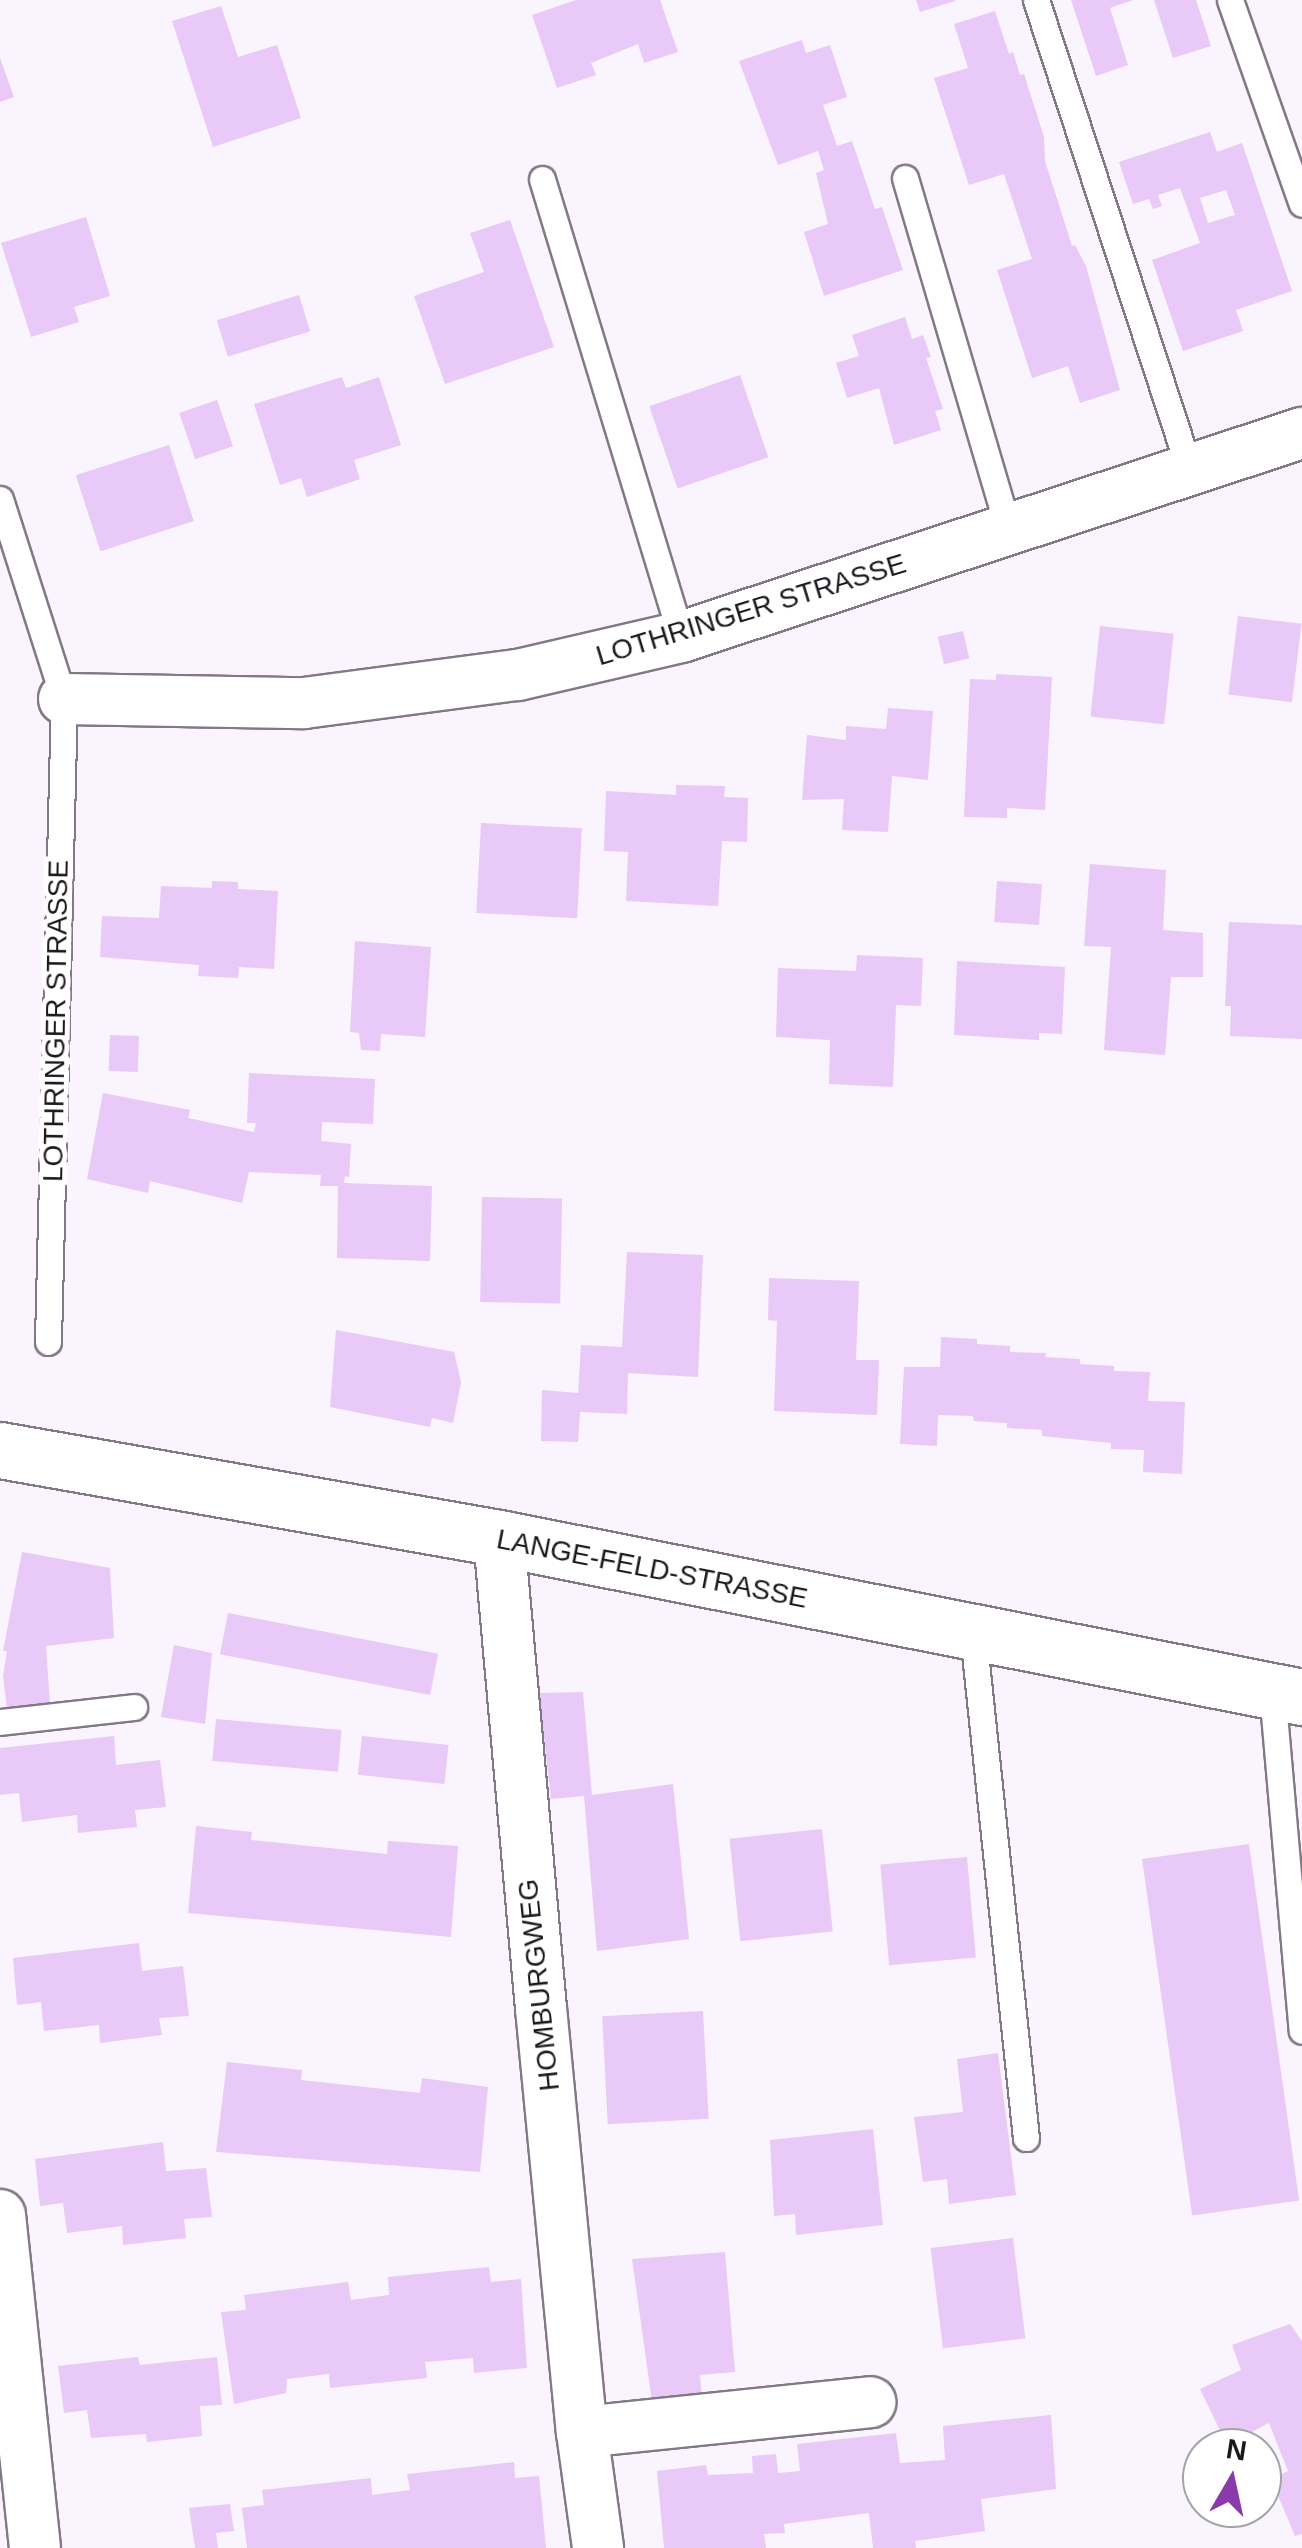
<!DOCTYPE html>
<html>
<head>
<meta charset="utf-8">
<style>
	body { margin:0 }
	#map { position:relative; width:1302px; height:2548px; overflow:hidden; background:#faf4fe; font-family:Arial,sans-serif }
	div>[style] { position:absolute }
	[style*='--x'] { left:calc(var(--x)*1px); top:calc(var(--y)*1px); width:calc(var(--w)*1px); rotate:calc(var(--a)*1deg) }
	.building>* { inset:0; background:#e8c9f7; transform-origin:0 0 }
	.roads { filter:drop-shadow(2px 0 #827886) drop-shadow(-2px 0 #827886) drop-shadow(0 2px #827886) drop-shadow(0 -2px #827886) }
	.lane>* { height:25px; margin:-12.5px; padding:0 12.5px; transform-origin:12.5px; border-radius:12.5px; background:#fff }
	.street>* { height:50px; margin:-25px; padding:0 25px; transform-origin:25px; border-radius:25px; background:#fff }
	.secondary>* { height:55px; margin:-27.5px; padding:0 27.5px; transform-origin:27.5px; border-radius:27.5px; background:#fff }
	span { translate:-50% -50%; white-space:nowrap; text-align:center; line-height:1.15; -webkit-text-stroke:10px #fff; paint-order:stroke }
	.street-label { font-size:28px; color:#1c181e }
	.north { position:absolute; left:1182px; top:2428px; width:100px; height:100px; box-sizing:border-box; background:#fff; border:2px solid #a4a3a5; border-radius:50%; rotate:9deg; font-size:28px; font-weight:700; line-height:40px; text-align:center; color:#1c181e }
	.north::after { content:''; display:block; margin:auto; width:35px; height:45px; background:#8a3aaa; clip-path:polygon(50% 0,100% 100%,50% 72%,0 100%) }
</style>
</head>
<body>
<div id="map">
	<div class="building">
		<i style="clip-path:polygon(576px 0,660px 0,678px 52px,644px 63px,638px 44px,591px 63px,596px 75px,557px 88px,532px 15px)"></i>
		<i style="clip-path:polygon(916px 0,955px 0,955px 1px,920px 12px)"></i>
		<i style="clip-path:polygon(1071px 0,1133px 0,1110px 8px,1128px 65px,1096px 76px)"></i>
		<i style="clip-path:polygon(1154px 0,1196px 0,1211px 46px,1173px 58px)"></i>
		<i style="clip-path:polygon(221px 6px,238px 57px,277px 45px,301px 118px,213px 147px,172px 21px)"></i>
		<i style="clip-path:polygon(995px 11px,1009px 54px,1013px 52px,1020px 75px,1024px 74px,1044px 137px,1045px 161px,1072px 246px,1075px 245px,1086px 266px,1120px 390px,1080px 403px,1068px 366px,1032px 378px,997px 270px,1032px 259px,1004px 174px,969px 185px,934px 78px,968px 68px,954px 24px)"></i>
		<i style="clip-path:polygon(802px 40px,806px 53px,830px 45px,847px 97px,823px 105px,837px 146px,852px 141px,875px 209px,882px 207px,903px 270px,824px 296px,804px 232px,828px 224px,816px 173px,824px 170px,818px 151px,778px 165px,739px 61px)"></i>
		<i style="clip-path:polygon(0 58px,14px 97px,0 102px)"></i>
		<i style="clip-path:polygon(evenodd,1210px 132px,1217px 152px,1242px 143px,1292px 291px,1236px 310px,1243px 331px,1183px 351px,1152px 260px,1200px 243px,1180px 188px,1158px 195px,1162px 206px,1153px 209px,1149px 199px,1133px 204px,1119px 162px,1210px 132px,1226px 190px,1235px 215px,1208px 223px,1200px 198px,1226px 190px)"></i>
		<i style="clip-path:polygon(86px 217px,110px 296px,74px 307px,79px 322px,31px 337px,1px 243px)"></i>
		<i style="clip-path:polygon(510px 220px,554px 347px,445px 384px,414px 296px,484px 272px,470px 233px)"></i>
		<i style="left:299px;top:295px;width:38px;height:86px;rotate:73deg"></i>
		<i style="clip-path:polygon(905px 317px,912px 339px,923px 335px,931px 357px,926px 358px,943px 409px,935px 411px,941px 430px,894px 445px,879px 388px,847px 398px,836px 363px,859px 356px,852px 335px)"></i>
		<i style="left:740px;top:375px;width:87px;height:96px;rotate:71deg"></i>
		<i style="clip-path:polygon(342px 377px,346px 388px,379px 377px,401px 445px,354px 460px,360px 479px,307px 497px,301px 478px,280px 485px,254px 404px)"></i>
		<i style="left:217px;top:400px;width:49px;height:40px;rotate:71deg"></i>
		<i style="left:169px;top:445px;width:80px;height:98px;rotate:72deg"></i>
		<i style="left:1238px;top:616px;width:64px;height:79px;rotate:7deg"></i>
		<i style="left:1100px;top:626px;width:74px;height:91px;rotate:6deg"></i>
		<i style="left:963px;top:631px;width:28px;height:26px;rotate:77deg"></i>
		<i style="clip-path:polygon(996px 674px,1052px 677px,1045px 810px,1007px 808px,1007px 818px,964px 817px,970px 679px,996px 680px)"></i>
		<i style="clip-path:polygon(888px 708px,933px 711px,928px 780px,892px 776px,888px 832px,842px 830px,844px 799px,802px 800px,807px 735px,846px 740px,846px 726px,886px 729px)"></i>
		<i style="clip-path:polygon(676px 785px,725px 786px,724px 797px,748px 798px,747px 842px,722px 841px,718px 906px,626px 901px,628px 852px,604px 851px,606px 791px,676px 795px)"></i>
		<i style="left:481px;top:823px;width:101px;height:90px;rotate:3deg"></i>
		<i style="clip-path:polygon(1090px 864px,1166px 870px,1163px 930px,1203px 933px,1203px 977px,1171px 977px,1165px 1055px,1104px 1050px,1111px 947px,1084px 946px)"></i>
		<i style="clip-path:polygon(212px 881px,238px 882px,238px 889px,278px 891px,274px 969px,239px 967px,238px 978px,198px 976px,199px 965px,100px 957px,102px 916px,159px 918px,161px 886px,212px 888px)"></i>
		<i style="left:997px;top:881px;width:45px;height:41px;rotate:4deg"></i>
		<i style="clip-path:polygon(1229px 922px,1302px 925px,1302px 1039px,1230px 1036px,1231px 1006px,1225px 1006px)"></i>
		<i style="clip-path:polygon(355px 941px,431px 947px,425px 1037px,381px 1034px,380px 1051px,361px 1050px,359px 1033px,350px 1032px)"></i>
		<i style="clip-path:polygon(857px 955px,923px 958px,921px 1006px,896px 1005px,893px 1087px,829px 1084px,830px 1040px,776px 1037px,778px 968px,856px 971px)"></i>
		<i style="clip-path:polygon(957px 961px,1065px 967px,1062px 1034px,1039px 1033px,1039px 1040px,954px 1035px)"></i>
		<i style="left:110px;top:1035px;width:29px;height:36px;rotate:2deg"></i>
		<i style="clip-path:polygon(249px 1073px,375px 1079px,373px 1124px,322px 1122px,321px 1141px,351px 1144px,349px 1177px,345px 1176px,344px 1183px,432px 1186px,430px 1261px,337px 1258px,338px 1186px,320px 1186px,321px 1175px,249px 1172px,242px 1203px,150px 1181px,148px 1193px,87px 1179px,103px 1093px,190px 1110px,188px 1118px,254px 1132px,256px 1123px,247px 1123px)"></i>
		<i style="left:482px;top:1197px;width:80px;height:105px;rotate:1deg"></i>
		<i style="clip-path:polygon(627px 1252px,703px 1255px,698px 1377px,628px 1373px,627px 1414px,580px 1412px,578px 1442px,541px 1441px,542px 1390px,578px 1393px,581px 1345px,622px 1347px)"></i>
		<i style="clip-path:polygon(769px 1278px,859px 1281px,856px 1360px,879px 1360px,877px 1415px,774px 1411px,777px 1321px,768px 1320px)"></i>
		<i style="clip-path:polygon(336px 1330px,454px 1352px,461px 1382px,453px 1423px,432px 1418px,430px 1427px,330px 1407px)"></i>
		<i style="clip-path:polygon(941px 1337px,977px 1339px,977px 1344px,1010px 1346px,1010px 1352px,1046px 1353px,1045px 1357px,1080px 1359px,1080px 1364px,1114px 1366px,1114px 1371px,1150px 1372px,1148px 1401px,1185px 1402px,1182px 1474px,1143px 1472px,1144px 1450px,1111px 1449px,1111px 1443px,1042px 1436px,1042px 1430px,1007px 1428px,1007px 1423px,974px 1421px,973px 1416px,938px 1415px,937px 1446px,900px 1444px,904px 1367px,940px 1367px)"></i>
		<i style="clip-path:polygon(22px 1552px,110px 1568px,114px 1638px,46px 1646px,50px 1704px,7px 1709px,3px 1676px,7px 1651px,3px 1651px)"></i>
		<i style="left:228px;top:1613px;width:214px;height:42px;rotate:11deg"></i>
		<i style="clip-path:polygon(174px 1645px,212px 1653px,205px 1724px,161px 1717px)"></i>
		<i style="clip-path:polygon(583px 1692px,592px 1795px,673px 1784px,689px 1939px,597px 1951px,584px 1796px,551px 1799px,539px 1693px)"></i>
		<i style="left:216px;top:1719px;width:126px;height:42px;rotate:5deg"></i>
		<i style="clip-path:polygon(114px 1736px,116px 1765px,160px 1760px,166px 1807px,135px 1810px,137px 1827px,78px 1833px,77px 1815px,22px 1822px,19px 1793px,0 1795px,0 1748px)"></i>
		<i style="left:362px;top:1736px;width:87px;height:39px;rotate:6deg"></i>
		<i style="clip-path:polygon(196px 1826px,252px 1832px,251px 1840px,387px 1854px,388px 1841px,458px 1846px,451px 1937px,188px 1913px)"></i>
		<i style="left:822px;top:1829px;width:103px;height:93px;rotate:84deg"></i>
		<i style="left:1249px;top:1844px;width:360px;height:108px;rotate:82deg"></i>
		<i style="left:967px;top:1857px;width:101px;height:87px;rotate:85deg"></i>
		<i style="clip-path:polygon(139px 1943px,142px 1971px,183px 1966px,189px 2016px,159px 2018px,162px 2035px,100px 2043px,99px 2025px,44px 2031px,41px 2002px,17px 2005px,13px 1958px)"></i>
		<i style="left:703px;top:2011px;width:108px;height:101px;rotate:87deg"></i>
		<i style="clip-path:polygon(998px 2053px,1016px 2195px,949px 2204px,947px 2179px,923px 2182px,914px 2117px,963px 2112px,957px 2059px)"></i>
		<i style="clip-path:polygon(227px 2062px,302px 2070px,301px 2080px,420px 2093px,422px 2078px,488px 2087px,480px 2172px,216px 2152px)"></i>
		<i style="clip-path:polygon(873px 2129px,883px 2225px,796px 2235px,795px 2214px,774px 2216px,770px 2140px)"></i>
		<i style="clip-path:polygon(163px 2142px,166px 2171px,206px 2168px,212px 2217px,184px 2219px,186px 2238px,123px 2245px,122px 2226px,67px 2233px,63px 2203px,40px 2206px,35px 2159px)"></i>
		<i style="left:1013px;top:2238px;width:101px;height:83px;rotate:83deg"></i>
		<i style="clip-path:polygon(725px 2252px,735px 2372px,700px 2375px,702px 2399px,652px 2402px,632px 2259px)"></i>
		<i style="clip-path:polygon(489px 2267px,491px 2282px,521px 2279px,527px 2368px,474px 2373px,473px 2358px,425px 2362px,427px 2378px,330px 2388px,329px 2374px,287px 2379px,286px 2393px,234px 2404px,221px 2312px,246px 2310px,244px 2295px,348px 2282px,351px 2300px,389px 2295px,388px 2277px)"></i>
		<i style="clip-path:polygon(1290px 2324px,1302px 2341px,1302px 2534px,1295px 2536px,1271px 2479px,1288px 2471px,1269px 2423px,1227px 2445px,1200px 2389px,1241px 2370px,1232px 2345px)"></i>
		<i style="clip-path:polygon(138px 2357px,140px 2365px,217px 2357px,222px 2405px,200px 2406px,202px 2436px,147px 2442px,146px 2434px,91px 2438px,87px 2410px,64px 2413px,58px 2366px)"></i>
		<i style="clip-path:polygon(1051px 2415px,1056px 2489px,981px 2499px,985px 2531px,915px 2541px,916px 2548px,873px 2548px,869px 2513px,784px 2524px,785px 2533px,764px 2534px,766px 2548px,664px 2548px,657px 2471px,706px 2465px,708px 2475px,753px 2473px,752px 2456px,776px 2454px,778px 2473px,800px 2471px,797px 2444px,896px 2433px,900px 2463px,945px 2460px,943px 2426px)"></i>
		<i style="clip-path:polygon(514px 2462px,515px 2478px,539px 2476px,546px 2548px,247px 2548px,242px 2508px,264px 2505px,262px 2490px,371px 2478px,372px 2495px,410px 2490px,407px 2474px)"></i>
		<i style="clip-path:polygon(230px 2504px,234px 2531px,216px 2533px,218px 2548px,195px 2548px,189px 2508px)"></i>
	</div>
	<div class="roads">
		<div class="lane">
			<i style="--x:1036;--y:0;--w:492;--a:71.9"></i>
			<i style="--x:1230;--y:0;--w:216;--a:70.6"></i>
			<i style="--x:905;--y:178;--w:368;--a:73.6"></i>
			<i style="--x:542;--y:179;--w:479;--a:73.1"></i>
			<i style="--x:0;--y:499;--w:210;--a:72.3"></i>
			<i style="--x:64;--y:699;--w:643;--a:91.43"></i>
			<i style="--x:973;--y:1634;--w:507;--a:84"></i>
			<i style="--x:1272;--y:1691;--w:341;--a:85"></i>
			<i style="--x:0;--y:1722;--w:135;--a:-6.4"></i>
		</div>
		<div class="street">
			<i style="--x:64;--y:699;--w:240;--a:1"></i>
			<i style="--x:304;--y:703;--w:216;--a:-7.5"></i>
			<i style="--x:518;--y:675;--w:167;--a:-13.1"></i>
			<i style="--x:681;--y:637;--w:654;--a:-18.19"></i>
			<i style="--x:499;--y:1538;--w:472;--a:84.9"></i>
			<i style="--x:541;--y:2008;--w:426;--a:84.5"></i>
			<i style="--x:582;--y:2432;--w:117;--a:82.1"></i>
			<i style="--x:0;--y:2215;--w:335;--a:84"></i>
			<i style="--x:582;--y:2432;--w:290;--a:-5.9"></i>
		</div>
		<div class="secondary">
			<i style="--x:0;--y:1450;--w:507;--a:10"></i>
			<i style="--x:499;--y:1538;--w:819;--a:11.2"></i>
		</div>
	</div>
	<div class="street-label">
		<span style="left:751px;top:610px;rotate:-17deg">LOTHRINGER STRASSE</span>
		<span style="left:56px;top:1021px;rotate:-89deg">LOTHRINGER STRASSE</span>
		<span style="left:652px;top:1569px;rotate:11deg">LANGE-FELD-STRASSE</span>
		<span style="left:539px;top:1985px;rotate:-96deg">HOMBURGWEG</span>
	</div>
	<div class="north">N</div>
</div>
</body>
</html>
